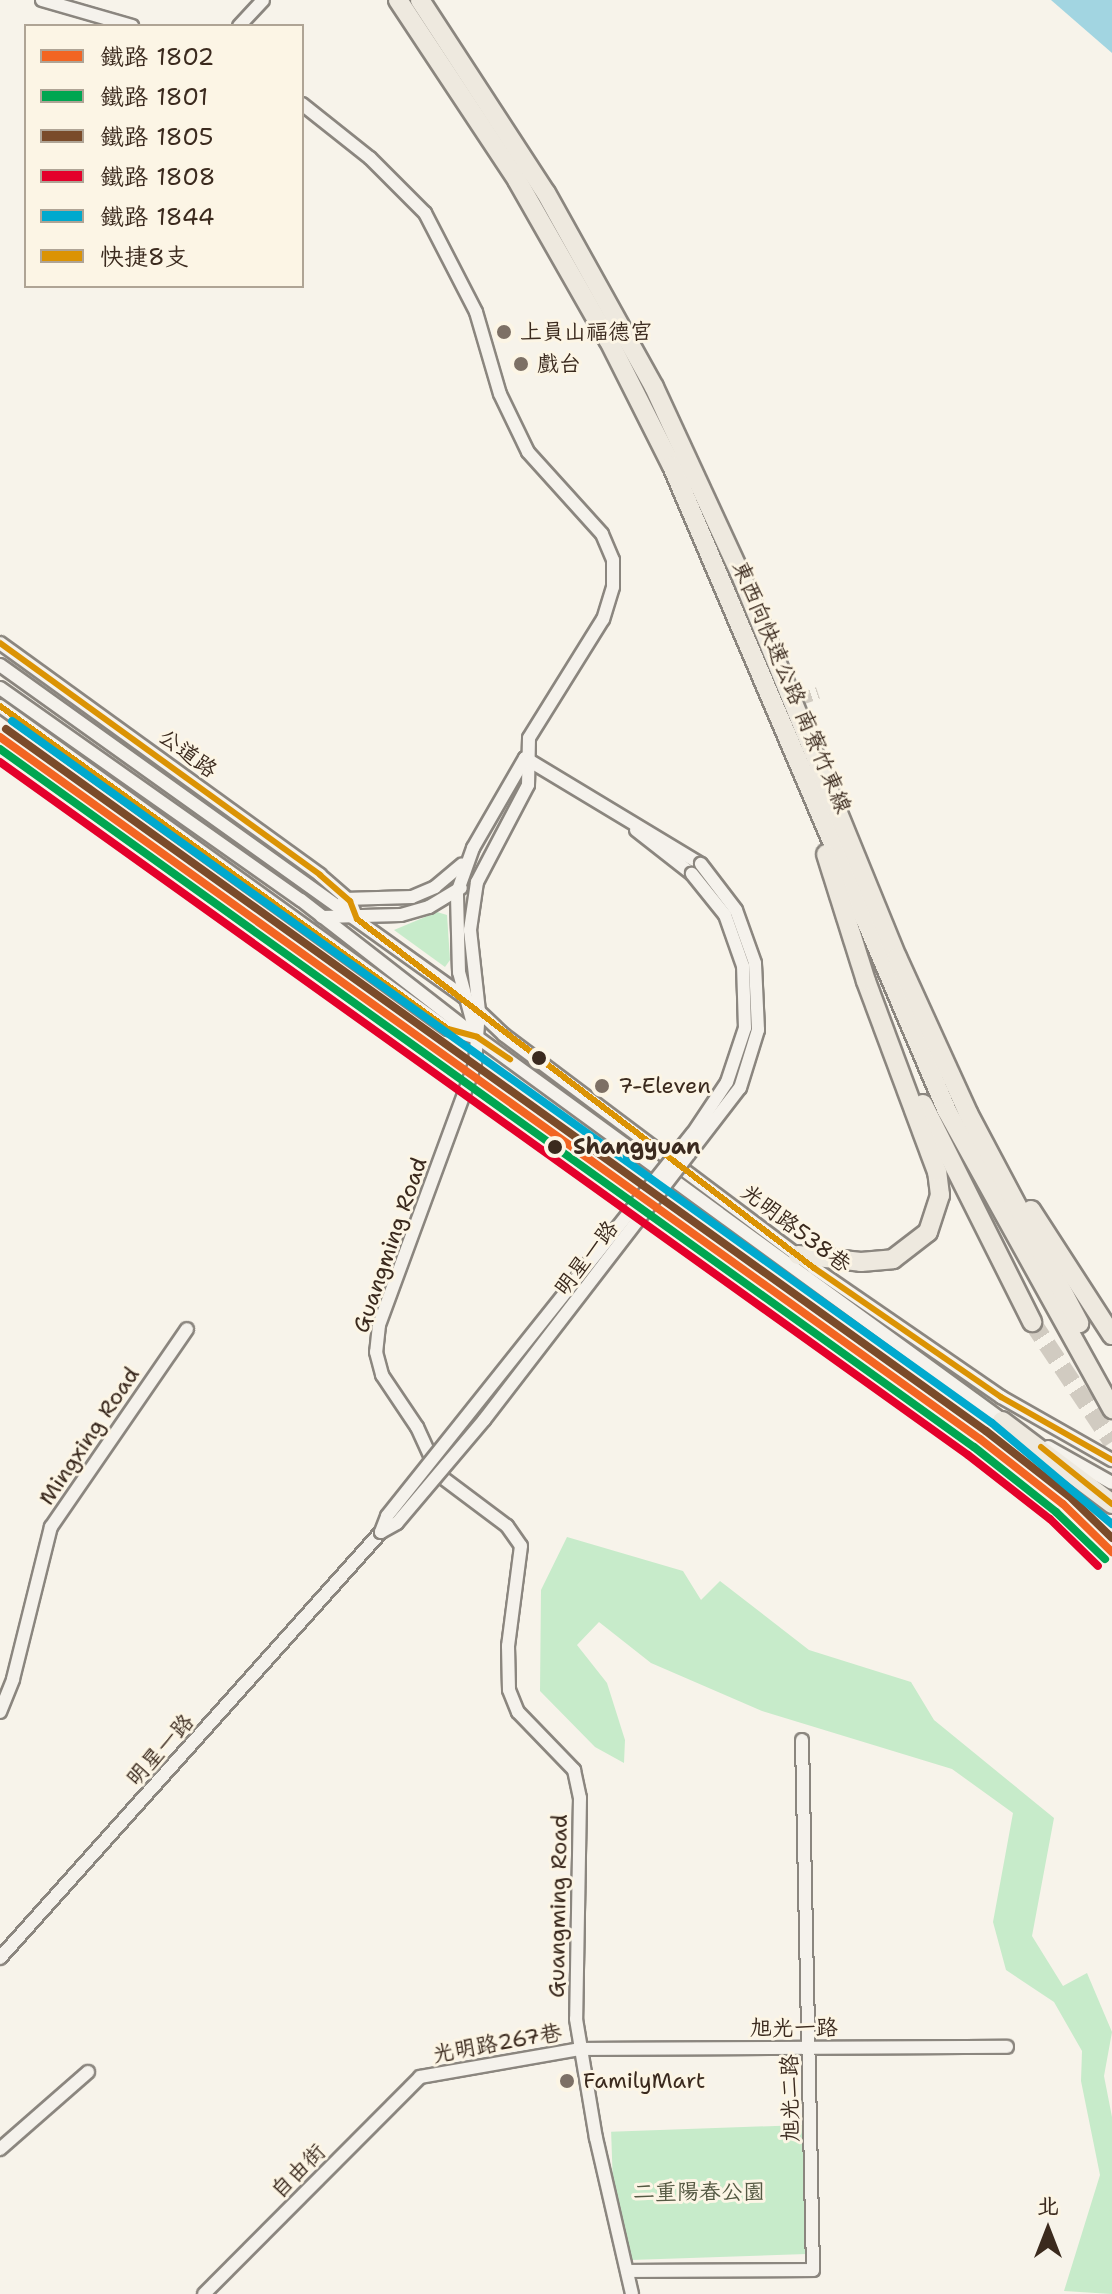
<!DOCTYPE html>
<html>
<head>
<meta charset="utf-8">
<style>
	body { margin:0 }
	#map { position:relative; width:1112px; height:2294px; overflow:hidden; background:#f7f3ea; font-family:"Shantell Sans","LXGW WenKai TC",sans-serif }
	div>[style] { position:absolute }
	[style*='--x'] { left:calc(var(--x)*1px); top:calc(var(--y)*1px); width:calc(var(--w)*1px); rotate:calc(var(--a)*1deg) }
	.green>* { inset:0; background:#c7ebca; transform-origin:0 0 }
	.water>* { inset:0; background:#a2d5e1 }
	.minor-tunnel>* { height:12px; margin-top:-6px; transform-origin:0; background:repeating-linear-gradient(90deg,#d1cbc1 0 12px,transparent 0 18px) }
	.highway-tunnel>* { height:18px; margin-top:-9px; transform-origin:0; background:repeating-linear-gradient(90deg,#d1cbc1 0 18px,transparent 0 27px) }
	.roads { filter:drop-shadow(2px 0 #8b867f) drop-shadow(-2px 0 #8b867f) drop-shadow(0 2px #8b867f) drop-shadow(0 -2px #8b867f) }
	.minor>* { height:12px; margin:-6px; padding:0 6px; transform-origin:6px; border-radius:6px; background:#f5f2ec }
	.highway>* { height:18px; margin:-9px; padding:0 9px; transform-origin:9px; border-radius:9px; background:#eee9df }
	.bridges { filter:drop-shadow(2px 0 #8b867f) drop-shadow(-2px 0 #8b867f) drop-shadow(0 2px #8b867f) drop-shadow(0 -2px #8b867f) }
	.minor-bridge>* { height:12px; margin:-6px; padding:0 6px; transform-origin:6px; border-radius:6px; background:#f5f2ec }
	.bus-1>* { height:6px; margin:-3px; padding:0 3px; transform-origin:3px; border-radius:3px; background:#db9304 }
	.rail-1>* { height:8px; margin:-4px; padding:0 4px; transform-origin:4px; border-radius:4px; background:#f26522 }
	.rail-2>* { height:8px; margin:-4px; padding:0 4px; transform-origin:4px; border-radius:4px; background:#00a651 }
	.rail-3>* { height:8px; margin:-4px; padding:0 4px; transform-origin:4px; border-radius:4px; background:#7a4b2a }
	.rail-4>* { height:8px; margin:-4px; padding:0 4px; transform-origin:4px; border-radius:4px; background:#e4002b }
	.rail-5>* { height:8px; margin:-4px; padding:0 4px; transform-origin:4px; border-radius:4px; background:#00a9ce }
	.dots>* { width:22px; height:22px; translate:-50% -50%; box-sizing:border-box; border:4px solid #fcf5e5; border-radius:50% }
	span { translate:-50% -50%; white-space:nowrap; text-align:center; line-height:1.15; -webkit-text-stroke:6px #fcf5e5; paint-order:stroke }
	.poi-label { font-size:22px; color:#3b2a1e }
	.left { translate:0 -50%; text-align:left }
	.street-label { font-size:22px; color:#3b2a1e }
	.stop-label { font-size:22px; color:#3b2a1e; font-weight:700 }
	.park-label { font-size:22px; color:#545842 }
	.legend { position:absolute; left:24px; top:24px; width:280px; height:264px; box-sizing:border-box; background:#fcf5e5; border:2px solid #afa495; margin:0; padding:10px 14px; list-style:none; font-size:24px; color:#3b2a1e }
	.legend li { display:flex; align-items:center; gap:16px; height:40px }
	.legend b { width:40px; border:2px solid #afa495 }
	.north { position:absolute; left:1008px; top:2190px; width:80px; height:80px; -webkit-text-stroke:6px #fcf5e5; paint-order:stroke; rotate:0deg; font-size:22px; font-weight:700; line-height:32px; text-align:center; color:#3b2a1e }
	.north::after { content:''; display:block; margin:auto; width:28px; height:36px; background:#3b2a1e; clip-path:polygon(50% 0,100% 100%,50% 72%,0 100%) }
</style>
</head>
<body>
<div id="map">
	<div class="green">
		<i style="clip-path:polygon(437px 912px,447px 915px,450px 960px,445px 967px,394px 930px)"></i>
		<i style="clip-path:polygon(567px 1537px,683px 1571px,701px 1600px,720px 1581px,809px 1650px,911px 1682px,934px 1720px,1054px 1818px,1032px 1936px,1063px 1986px,1087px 1973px,1112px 2032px,1104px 2076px,1112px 2117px,1112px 2294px,1064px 2291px,1100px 2175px,1081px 2081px,1082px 2051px,1054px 2002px,1006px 1970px,993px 1922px,1013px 1813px,952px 1769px,762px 1711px,651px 1663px,599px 1622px,577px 1645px,607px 1683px,625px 1740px,624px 1763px,595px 1747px,540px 1691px,541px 1590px)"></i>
		<i style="left:802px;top:2125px;width:129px;height:191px;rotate:88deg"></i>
	</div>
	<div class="water">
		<i style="clip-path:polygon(1051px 0,1112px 0,1112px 53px)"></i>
	</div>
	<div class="minor-tunnel">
		<i style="--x:766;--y:711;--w:55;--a:-19.1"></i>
	</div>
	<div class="highway-tunnel">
		<i style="--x:1032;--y:1322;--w:144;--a:56.3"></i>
	</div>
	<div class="roads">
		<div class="minor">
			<i style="--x:42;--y:0;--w:94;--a:16.1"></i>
			<i style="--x:239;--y:26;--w:35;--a:-47"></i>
			<i style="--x:302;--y:104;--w:87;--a:38.5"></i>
			<i style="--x:370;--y:158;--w:78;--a:45"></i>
			<i style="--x:425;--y:213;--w:111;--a:62.7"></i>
			<i style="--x:476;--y:312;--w:85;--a:73.7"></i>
			<i style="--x:500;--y:394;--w:64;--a:64.2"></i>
			<i style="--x:528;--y:452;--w:110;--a:47.9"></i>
			<i style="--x:602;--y:534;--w:28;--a:67"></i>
			<i style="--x:613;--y:560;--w:27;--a:90"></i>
			<i style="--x:613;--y:587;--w:34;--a:107"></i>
			<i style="--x:603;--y:619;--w:140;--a:121.9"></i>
			<i style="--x:529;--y:738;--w:47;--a:91.2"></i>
			<i style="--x:528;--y:785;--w:110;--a:117.7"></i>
			<i style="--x:477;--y:882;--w:49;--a:98.3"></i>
			<i style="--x:470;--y:930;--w:81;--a:83.7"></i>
			<i style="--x:479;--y:1011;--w:53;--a:94.3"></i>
			<i style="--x:475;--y:1064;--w:278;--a:110.2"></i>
			<i style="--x:379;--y:1325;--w:27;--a:96"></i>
			<i style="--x:376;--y:1352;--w:24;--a:75"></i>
			<i style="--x:382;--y:1375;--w:63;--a:56.1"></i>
			<i style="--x:417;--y:1427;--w:53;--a:65.4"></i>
			<i style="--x:439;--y:1475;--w:85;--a:36.9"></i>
			<i style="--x:507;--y:1526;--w:24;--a:55"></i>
			<i style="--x:521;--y:1546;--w:101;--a:97.4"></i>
			<i style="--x:508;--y:1646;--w:44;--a:88.7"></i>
			<i style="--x:509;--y:1690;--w:24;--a:68"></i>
			<i style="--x:518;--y:1712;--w:81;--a:46"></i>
			<i style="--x:574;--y:1770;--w:29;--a:78"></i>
			<i style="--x:580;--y:1798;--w:221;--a:91"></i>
			<i style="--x:576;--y:2019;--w:121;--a:80.5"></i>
			<i style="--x:596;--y:2138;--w:160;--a:77"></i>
			<i style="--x:0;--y:643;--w:395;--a:35.9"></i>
			<i style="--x:320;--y:875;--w:40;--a:41"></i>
			<i style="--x:350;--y:901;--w:19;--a:69"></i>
			<i style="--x:0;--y:665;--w:571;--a:35.58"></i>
			<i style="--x:464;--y:997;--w:55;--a:43.5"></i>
			<i style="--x:504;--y:1035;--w:388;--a:36.9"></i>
			<i style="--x:814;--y:1268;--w:227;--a:34.6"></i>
			<i style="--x:1001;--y:1397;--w:128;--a:29.6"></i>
			<i style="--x:0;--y:688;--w:368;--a:35.2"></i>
			<i style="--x:301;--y:900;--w:223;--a:37.9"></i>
			<i style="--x:477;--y:1037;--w:657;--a:36.09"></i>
			<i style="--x:0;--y:706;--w:552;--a:35.79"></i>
			<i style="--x:448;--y:1029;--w:27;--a:17"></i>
			<i style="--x:525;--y:758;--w:205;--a:31.1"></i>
			<i style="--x:636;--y:830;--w:71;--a:38.2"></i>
			<i style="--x:344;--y:899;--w:68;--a:-1.7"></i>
			<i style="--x:412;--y:897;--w:25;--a:-23"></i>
			<i style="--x:435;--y:887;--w:35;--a:-40"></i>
			<i style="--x:322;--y:917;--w:79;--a:-1.5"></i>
			<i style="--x:401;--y:915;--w:29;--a:-16"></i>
			<i style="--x:429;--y:907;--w:37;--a:-31"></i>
			<i style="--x:475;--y:1031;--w:61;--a:-105.2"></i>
			<i style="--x:459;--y:972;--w:79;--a:-91.5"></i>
			<i style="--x:457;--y:893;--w:48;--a:-70.4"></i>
			<i style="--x:473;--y:848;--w:104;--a:-60"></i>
			<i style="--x:1048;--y:1447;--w:73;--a:29.4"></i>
			<i style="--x:0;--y:1712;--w:35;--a:-68"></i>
			<i style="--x:13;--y:1679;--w:157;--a:-76"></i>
			<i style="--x:51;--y:1527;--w:240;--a:-55.5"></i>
			<i style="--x:0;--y:1958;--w:572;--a:-48.19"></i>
			<i style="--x:0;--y:2149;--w:117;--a:-41.2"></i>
			<i style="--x:627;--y:2271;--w:186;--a:-0.3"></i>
			<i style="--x:813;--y:2270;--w:530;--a:-91.19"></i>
			<i style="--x:204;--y:2294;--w:306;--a:-45.1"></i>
			<i style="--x:420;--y:2077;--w:163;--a:-9.9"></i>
			<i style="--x:581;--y:2049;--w:426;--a:-0.3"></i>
		</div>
		<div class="highway">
			<i style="--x:398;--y:0;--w:216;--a:56.5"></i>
			<i style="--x:517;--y:180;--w:185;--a:60.3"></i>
			<i style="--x:609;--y:341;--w:140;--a:63.3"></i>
			<i style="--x:672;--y:466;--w:701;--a:66.91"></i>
			<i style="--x:947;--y:1111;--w:341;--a:61"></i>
			<i style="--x:420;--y:0;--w:230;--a:56.9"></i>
			<i style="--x:546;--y:193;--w:222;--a:60.9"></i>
			<i style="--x:654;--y:387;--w:213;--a:65.2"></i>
			<i style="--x:743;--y:580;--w:407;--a:67.8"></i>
			<i style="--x:897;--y:957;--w:171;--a:65.5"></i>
			<i style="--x:968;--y:1113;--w:238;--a:62.1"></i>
			<i style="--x:923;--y:1104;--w:244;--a:63.4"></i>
			<i style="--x:1031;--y:1210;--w:149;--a:57.1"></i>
			<i style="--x:798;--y:1255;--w:63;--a:6.3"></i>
			<i style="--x:861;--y:1262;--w:32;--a:-5"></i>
			<i style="--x:893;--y:1259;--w:44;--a:-37.6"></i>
			<i style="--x:928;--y:1232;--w:39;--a:-72"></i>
			<i style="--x:940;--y:1195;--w:23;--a:-97"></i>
			<i style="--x:937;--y:1172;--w:204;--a:-110.4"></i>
			<i style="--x:866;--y:981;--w:133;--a:-107.5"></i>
			<i style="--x:1002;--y:1421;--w:138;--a:37"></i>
		</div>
	</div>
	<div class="bridges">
		<div class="minor-bridge">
			<i style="--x:381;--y:1532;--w:18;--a:-29"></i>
			<i style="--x:397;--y:1523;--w:135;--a:-49.8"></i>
			<i style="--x:484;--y:1420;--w:419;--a:-52.4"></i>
			<i style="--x:740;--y:1088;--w:61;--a:-72.8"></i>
			<i style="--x:758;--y:1030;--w:67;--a:-92.6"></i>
			<i style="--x:755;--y:963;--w:56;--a:-109.7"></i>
			<i style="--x:736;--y:910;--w:58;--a:-127.3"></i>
			<i style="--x:381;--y:1532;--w:17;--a:-69"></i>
			<i style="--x:387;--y:1516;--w:490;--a:-51.4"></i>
			<i style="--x:693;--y:1133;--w:61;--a:-56.3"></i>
			<i style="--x:727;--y:1082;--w:57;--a:-71.6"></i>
			<i style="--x:745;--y:1028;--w:62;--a:-91.8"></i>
			<i style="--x:743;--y:966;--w:54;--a:-109.4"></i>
			<i style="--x:725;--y:915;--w:53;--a:-128.8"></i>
		</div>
	</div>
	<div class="bus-1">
		<i style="--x:0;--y:643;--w:395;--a:35.9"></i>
		<i style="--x:320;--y:875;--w:40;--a:41"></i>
		<i style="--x:350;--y:901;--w:19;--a:69"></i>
		<i style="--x:357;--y:919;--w:575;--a:37.37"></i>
		<i style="--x:814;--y:1268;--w:227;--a:34.6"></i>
		<i style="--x:1001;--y:1397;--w:128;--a:29.6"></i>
		<i style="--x:0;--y:706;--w:552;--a:35.79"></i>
		<i style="--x:448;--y:1029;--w:30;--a:15"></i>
		<i style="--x:477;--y:1037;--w:40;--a:34"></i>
		<i style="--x:1041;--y:1447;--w:91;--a:38.8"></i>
	</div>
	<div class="rail-1">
		<i style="--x:0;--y:737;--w:1205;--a:35.62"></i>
		<i style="--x:980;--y:1439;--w:105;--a:38.1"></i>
		<i style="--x:1063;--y:1504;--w:69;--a:44.4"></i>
	</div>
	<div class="rail-2">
		<i style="--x:0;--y:749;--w:1198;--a:35.63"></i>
		<i style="--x:974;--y:1447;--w:105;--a:38.4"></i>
		<i style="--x:1056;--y:1512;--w:68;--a:43.8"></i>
	</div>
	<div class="rail-3">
		<i style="--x:6;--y:729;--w:1205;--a:35.62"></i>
		<i style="--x:986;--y:1431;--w:105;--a:38.1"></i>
		<i style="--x:1069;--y:1496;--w:60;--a:44.3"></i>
	</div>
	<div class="rail-4">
		<i style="--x:0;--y:762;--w:1190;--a:35.6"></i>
		<i style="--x:968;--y:1455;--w:104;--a:38"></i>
		<i style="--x:1050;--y:1519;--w:67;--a:44.4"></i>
	</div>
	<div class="rail-5">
		<i style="--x:12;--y:721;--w:1205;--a:35.62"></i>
		<i style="--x:992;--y:1423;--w:157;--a:40.1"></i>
	</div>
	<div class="dots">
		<i style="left:504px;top:332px;background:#7d7065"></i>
		<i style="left:521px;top:364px;background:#7d7065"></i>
		<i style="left:539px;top:1058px;background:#3b2a1e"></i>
		<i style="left:602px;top:1086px;background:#7d7065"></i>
		<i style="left:555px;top:1147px;background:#3b2a1e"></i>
		<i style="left:567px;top:2081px;background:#7d7065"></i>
	</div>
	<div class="poi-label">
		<span class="left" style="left:520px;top:332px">上員山福德宮</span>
		<span class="left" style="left:537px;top:364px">戲台</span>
		<span class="left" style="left:618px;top:1086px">7-Eleven</span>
		<span class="left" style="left:583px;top:2081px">FamilyMart</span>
	</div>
	<div class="street-label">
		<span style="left:792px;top:687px;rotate:67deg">東西向快速公路 南寮竹東線</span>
		<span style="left:188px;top:753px;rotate:36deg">公道路</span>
		<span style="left:796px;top:1228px;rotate:37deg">光明路538巷</span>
		<span style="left:390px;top:1245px;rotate:-71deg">Guangming Road</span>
		<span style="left:586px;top:1258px;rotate:-52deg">明星一路</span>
		<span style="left:89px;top:1436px;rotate:-56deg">Mingxing Road</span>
		<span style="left:160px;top:1750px;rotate:-48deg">明星一路</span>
		<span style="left:558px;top:1906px;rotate:-89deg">Guangming Road</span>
		<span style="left:794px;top:2028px">旭光一路</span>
		<span style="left:497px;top:2043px;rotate:-10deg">光明路267巷</span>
		<span style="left:790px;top:2098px;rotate:-91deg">旭光二路</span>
		<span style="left:298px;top:2171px;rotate:-45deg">自由街</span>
	</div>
	<div class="stop-label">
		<span class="left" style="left:573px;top:1147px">Shangyuan</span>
	</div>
	<div class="park-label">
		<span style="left:699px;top:2192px">二重陽春公園</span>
	</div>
	<ul class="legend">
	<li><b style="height:10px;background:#f26522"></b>鐵路 1802</li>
	<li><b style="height:10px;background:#00a651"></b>鐵路 1801</li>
	<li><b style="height:10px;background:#7a4b2a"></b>鐵路 1805</li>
	<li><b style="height:10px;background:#e4002b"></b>鐵路 1808</li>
	<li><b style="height:10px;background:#00a9ce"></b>鐵路 1844</li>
	<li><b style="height:10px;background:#db9304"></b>快捷8支</li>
	</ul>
	<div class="north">北</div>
</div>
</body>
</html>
